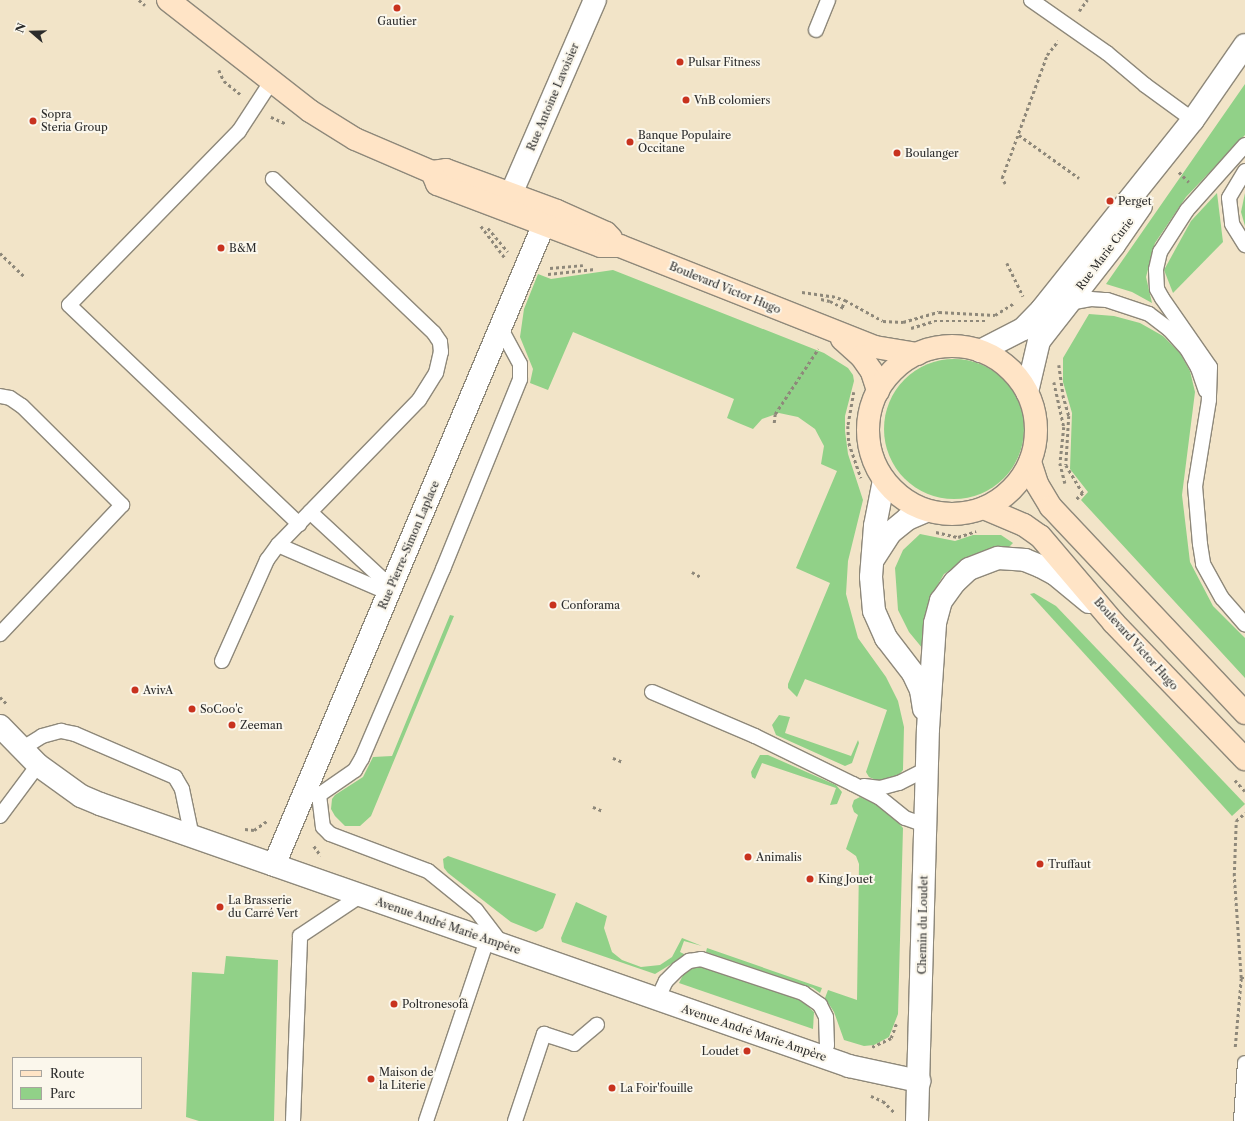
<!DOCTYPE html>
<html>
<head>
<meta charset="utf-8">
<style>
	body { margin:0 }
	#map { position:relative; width:1245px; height:1121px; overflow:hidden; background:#f2e4c8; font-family:"Libre Caslon Text",serif }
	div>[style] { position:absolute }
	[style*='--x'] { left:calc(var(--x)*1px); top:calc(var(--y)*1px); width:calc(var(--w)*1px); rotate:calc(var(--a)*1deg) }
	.green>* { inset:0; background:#91d188 }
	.round { border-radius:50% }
	.path>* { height:2.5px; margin-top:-1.25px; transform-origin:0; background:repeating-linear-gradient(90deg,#8e887a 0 3px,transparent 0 6px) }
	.roads { filter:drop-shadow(1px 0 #8e887a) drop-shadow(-1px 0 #8e887a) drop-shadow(0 1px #8e887a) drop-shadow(0 -1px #8e887a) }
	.service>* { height:14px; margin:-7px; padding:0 7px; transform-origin:7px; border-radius:7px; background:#fff }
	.minor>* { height:22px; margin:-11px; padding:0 11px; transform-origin:11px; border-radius:11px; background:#fff }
	.secondary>* { height:22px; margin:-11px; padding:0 11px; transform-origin:11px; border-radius:11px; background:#ffe4c6 }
	.secondary>.ring { margin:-11px; padding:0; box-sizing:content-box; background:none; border:22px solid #ffe4c6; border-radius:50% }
	.dots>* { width:11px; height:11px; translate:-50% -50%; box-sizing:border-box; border:2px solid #fbf7ec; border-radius:50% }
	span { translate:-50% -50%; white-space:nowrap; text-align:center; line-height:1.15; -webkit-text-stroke:4px #fbf7ec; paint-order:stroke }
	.poi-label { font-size:11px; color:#2b2b2b }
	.left { translate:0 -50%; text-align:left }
	.right { translate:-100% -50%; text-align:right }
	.street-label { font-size:11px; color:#2b2b2b }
	.legend { position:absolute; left:12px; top:1057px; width:130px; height:52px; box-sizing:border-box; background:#fbf7ec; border:1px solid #a8a59f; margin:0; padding:5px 7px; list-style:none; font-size:12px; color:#2b2b2b }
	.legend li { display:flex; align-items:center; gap:8px; height:20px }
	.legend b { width:20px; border:1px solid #a8a59f }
	.north { position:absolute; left:12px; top:12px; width:40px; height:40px; -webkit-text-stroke:3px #fbf7ec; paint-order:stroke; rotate:290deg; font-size:11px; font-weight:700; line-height:16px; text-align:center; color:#2b2b2b }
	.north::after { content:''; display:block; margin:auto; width:14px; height:18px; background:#2b2b2b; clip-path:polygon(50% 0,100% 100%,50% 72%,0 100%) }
</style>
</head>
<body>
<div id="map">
	<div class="green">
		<i style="clip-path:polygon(1245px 84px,1245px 135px,1186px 197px,1155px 243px,1146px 277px,1152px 303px,1132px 292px,1106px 284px)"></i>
		<i style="clip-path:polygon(1217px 193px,1223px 242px,1173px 293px,1164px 270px,1191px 221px)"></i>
		<i style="clip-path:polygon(1245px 193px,1245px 226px,1241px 212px)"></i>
		<i style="clip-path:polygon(613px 270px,824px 353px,848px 368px,853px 375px,854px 381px,845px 416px,845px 431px,848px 454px,863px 500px,848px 561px,846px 594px,858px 638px,886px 677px,898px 701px,904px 727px,903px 770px,895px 779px,883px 783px,869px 777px,866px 772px,887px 710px,805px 679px,797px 697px,788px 688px,788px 684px,830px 583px,796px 568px,837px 471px,821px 464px,824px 446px,815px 429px,798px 417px,779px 413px,762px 419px,753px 429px,736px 422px,727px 418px,734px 399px,573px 332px,548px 390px,530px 383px,533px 369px,520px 337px,524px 309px,538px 274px,551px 279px)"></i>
		<i style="clip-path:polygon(1089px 314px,1114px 316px,1140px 323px,1163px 336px,1180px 353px,1190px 371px,1195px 392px,1182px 495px,1190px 562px,1213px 606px,1245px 638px,1245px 678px,1081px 500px,1088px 492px,1070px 469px,1072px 413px,1063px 382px,1063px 358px)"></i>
		<i class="round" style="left:884px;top:359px;width:140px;height:140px"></i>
		<i style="clip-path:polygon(920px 534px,955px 541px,973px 535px,1001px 535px,1013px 543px,1005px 551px,973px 555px,944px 574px,929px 600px,923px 649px,909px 632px,898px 610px,895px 568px,903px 550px)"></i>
		<i style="clip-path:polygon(1034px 593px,1056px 606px,1245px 804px,1232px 816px,1030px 594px)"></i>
		<i style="clip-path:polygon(450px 615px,454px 616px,371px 816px,360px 826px,345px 826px,335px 816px,331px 809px,332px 799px,335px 795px,363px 777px,373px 757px,392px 756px)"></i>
		<i style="clip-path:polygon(779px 715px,790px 717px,785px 733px,851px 756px,858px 740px,859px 743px,852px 763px,845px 766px,776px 735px,772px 725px)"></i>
		<i style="clip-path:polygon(760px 755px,768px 755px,836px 785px,842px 792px,837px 804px,830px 805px,836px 788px,762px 763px,755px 779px,752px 777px,751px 772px)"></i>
		<i style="clip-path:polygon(860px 797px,886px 809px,903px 828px,898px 1014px,889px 1037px,874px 1045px,864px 1046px,844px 1040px,834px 1012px,825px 998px,828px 990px,857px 1000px,859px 864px,856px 856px,846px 849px,858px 815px,854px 812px,852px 806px,854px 800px)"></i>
		<i style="clip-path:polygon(448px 856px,556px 894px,543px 928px,536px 932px,511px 922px,448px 873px,444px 868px,443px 859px)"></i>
		<i style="clip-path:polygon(576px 902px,607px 916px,604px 928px,612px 952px,622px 960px,641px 967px,660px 965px,672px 957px,682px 938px,702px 946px,684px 941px,680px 952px,686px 955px,655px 974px,562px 942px,561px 938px)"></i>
		<i style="clip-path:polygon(707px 948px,822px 988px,820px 993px,813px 988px,706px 952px)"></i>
		<i style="clip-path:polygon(226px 956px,278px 960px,274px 1121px,199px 1121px,186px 1117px,192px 972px,224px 974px)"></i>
		<i style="clip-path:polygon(699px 965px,801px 1000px,814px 1012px,813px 1029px,679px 983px,684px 973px)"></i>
	</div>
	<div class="path">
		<i style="--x:139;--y:0;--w:8;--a:40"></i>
		<i style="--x:1079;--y:11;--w:14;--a:-54"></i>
		<i style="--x:219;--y:70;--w:12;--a:66"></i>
		<i style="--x:224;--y:81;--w:21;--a:39"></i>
		<i style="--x:271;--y:117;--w:17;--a:24"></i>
		<i style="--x:1019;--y:135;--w:74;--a:35.6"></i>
		<i style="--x:1179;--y:172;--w:14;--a:45"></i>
		<i style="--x:1005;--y:184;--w:7;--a:-117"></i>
		<i style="--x:1002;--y:178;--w:131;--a:-69.9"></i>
		<i style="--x:1047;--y:55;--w:18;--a:-52"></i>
		<i style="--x:481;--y:226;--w:39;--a:53"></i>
		<i style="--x:488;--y:228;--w:31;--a:50"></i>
		<i style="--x:0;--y:253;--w:36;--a:44"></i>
		<i style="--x:1007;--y:263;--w:37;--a:64"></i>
		<i style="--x:550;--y:268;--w:33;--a:-5"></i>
		<i style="--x:548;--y:274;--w:47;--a:-6.1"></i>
		<i style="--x:802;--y:292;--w:30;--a:8"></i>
		<i style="--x:832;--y:296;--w:14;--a:17"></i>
		<i style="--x:821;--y:299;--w:9;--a:13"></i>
		<i style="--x:830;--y:301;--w:16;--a:27"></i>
		<i style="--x:842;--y:307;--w:8;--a:-67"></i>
		<i style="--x:845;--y:300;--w:43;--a:28.9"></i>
		<i style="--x:883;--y:321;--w:20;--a:3"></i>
		<i style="--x:903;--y:322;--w:37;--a:-16"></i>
		<i style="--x:939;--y:312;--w:56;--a:3.1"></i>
		<i style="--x:995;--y:315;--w:22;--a:-32"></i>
		<i style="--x:911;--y:328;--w:24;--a:-17"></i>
		<i style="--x:934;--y:321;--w:53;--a:0"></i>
		<i style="--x:1059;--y:365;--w:30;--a:82"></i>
		<i style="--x:1063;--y:395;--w:22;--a:74"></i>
		<i style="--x:1069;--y:416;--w:49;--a:93.5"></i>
		<i style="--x:1066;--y:465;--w:33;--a:59"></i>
		<i style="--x:1083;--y:493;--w:10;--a:135"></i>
		<i style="--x:1054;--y:382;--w:46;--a:77.5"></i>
		<i style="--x:1064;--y:427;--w:36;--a:96"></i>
		<i style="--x:1060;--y:463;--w:21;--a:76"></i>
		<i style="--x:854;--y:392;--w:35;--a:100"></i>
		<i style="--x:848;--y:426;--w:17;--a:87"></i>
		<i style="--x:849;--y:443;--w:37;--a:71"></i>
		<i style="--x:774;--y:423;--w:9;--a:-84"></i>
		<i style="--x:775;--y:414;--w:78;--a:-56.5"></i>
		<i style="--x:936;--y:532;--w:23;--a:13"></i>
		<i style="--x:958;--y:537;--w:19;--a:-18"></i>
		<i style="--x:692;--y:572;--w:10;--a:29"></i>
		<i style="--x:0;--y:697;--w:10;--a:45"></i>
		<i style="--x:613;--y:758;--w:11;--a:22"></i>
		<i style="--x:1235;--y:780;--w:15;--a:48"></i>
		<i style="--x:593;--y:807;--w:11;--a:22"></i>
		<i style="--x:245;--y:829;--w:9;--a:6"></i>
		<i style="--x:254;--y:830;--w:16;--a:-35"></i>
		<i style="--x:314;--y:846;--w:12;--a:55"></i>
		<i style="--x:1241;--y:978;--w:4;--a:0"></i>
		<i style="--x:872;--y:1047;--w:21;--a:-25"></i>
		<i style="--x:891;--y:1038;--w:15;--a:-70"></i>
		<i style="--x:1235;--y:1047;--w:69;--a:-85"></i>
		<i style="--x:1241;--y:978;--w:102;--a:-93.9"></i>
		<i style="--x:1234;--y:876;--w:55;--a:-87.9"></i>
		<i style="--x:1236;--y:821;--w:12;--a:-42"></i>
		<i style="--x:871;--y:1096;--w:13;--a:23"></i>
		<i style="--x:883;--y:1101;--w:16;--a:45"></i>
	</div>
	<div class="roads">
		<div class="service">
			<i style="--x:1031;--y:0;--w:93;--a:34.9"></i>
			<i style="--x:1107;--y:53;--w:50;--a:40.1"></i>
			<i style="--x:1145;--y:85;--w:59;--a:36.1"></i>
			<i style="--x:816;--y:30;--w:32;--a:-68"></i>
			<i style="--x:271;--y:82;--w:59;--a:123.1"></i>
			<i style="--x:239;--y:131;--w:243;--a:134.3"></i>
			<i style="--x:69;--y:305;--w:318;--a:43.6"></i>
			<i style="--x:1245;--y:145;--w:87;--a:131.7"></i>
			<i style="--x:1187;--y:210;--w:50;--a:122.7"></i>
			<i style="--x:1160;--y:252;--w:18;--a:103"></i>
			<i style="--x:1156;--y:270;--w:19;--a:87"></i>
			<i style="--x:1157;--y:289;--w:10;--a:61"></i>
			<i style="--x:1162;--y:298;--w:84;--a:55.2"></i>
			<i style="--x:1210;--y:367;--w:33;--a:92"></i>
			<i style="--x:1209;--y:400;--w:87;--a:99.2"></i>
			<i style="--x:1195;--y:486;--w:58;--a:85.1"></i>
			<i style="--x:1200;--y:544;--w:20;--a:81"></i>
			<i style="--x:1203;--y:564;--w:39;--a:61"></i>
			<i style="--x:1222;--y:598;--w:35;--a:49"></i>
			<i style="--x:1245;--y:171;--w:31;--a:121"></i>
			<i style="--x:1229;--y:198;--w:26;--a:83"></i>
			<i style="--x:1232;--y:224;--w:25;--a:58"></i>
			<i style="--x:1069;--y:303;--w:22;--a:-10"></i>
			<i style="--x:1091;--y:299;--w:16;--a:4"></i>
			<i style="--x:1107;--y:300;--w:44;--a:18.4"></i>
			<i style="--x:1149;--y:314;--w:25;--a:37"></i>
			<i style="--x:1169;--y:329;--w:27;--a:48"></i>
			<i style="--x:1187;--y:349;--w:22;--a:60"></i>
			<i style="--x:1198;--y:368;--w:24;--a:71"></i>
			<i style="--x:0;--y:396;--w:10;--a:11"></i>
			<i style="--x:10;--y:398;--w:14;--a:34"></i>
			<i style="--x:22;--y:406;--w:141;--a:44.7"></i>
			<i style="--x:122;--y:505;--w:178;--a:133.4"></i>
			<i style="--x:310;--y:512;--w:110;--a:42.8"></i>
			<i style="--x:278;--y:545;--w:121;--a:23.4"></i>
			<i style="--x:222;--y:661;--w:111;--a:-66"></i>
			<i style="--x:267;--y:560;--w:19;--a:-54"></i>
			<i style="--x:278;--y:545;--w:202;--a:-45.8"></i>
			<i style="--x:419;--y:400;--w:32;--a:-58"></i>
			<i style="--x:436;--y:373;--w:22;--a:-77"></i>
			<i style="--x:441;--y:352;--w:10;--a:-96"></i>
			<i style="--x:440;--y:342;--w:11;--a:-124"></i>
			<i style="--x:434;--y:333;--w:223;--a:-136.3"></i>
			<i style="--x:652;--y:692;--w:112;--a:23.1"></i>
			<i style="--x:755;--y:736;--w:109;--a:26.1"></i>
			<i style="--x:853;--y:784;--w:29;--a:27"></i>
			<i style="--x:879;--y:797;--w:33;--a:39"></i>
			<i style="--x:905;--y:818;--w:21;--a:19"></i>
			<i style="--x:23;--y:748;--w:22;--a:-32"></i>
			<i style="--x:42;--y:736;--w:20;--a:-15"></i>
			<i style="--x:61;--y:731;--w:14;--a:12"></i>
			<i style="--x:75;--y:734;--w:109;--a:23.3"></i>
			<i style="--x:175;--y:777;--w:14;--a:60"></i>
			<i style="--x:182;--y:789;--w:49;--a:78.2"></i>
			<i style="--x:864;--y:786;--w:16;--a:7"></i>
			<i style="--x:880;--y:788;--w:20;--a:-15"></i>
			<i style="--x:899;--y:783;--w:31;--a:-27"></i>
			<i style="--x:319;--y:795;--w:44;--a:-34.8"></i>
			<i style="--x:355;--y:770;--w:14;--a:-60"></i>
			<i style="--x:362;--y:758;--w:206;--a:-66.8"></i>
			<i style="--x:443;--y:569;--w:205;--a:-67.9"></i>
			<i style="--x:520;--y:379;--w:15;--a:-90"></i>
			<i style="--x:520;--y:364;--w:42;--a:-118.4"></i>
			<i style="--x:319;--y:795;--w:32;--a:83"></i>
			<i style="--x:323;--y:827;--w:10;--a:45"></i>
			<i style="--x:330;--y:834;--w:105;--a:20.7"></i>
			<i style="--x:428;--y:871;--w:62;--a:39.1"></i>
			<i style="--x:476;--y:910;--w:43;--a:52.6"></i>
			<i style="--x:0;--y:816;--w:64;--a:-53.3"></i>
			<i style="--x:657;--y:1000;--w:21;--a:-65"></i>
			<i style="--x:666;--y:981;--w:17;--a:-45"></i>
			<i style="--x:678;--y:969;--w:14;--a:-36"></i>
			<i style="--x:689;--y:961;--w:12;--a:-9"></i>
			<i style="--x:701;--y:959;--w:108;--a:18.4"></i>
			<i style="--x:803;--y:993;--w:21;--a:35"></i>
			<i style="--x:820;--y:1005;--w:13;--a:63"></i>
			<i style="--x:826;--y:1017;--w:28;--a:88"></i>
			<i style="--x:827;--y:1045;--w:14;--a:107"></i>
			<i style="--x:293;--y:1121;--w:185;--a:-87.8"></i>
			<i style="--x:300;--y:936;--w:72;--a:-33.7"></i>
			<i style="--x:426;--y:1121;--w:191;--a:-71.4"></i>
			<i style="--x:515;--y:1121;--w:92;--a:-71.6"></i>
			<i style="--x:544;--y:1034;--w:32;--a:18"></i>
			<i style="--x:574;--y:1044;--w:30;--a:-40"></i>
			<i style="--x:1241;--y:1121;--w:58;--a:-86.1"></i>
		</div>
		<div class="minor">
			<i style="--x:511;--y:194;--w:211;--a:-66.6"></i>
			<i style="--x:980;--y:351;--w:48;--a:-27.1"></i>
			<i style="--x:1023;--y:329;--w:28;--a:-46"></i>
			<i style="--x:1042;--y:309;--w:242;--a:-51.4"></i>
			<i style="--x:1193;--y:120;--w:91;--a:-55.3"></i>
			<i style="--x:1027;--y:392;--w:52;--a:-76.8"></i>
			<i style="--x:1039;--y:341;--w:122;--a:-52"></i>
			<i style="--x:1114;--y:245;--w:47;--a:-55.3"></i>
			<i style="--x:884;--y:480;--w:47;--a:101.1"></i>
			<i style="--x:875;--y:526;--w:51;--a:94.5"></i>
			<i style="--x:871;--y:577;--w:34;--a:85"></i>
			<i style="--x:874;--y:611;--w:30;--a:66"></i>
			<i style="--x:886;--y:638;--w:44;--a:52.4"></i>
			<i style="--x:913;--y:673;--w:19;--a:65"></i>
			<i style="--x:921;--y:690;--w:19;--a:81"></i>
			<i style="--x:874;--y:558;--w:30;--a:-57"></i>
			<i style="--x:890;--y:533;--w:22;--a:-39"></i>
			<i style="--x:907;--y:519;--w:21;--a:-23"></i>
			<i style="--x:0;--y:726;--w:54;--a:45.7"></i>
			<i style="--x:38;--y:765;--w:53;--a:35.8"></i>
			<i style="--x:81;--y:796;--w:21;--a:23"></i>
			<i style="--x:100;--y:804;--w:794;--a:19.28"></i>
			<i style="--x:849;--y:1066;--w:72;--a:12.1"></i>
			<i style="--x:274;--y:865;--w:696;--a:-67.16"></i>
			<i style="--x:917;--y:1121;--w:392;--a:-88.4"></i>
			<i style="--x:928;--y:729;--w:106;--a:-86.2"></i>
			<i style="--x:935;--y:623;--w:23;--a:-75"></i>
			<i style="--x:941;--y:601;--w:24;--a:-54"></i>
			<i style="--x:955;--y:582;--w:19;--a:-43"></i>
			<i style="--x:969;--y:569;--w:31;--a:-21"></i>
			<i style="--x:998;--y:558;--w:27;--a:4"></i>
			<i style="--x:1025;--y:560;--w:16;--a:22"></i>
			<i style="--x:1040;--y:566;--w:17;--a:28"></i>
			<i style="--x:1055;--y:574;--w:44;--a:39.5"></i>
		</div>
		<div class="secondary">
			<i style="--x:168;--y:0;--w:180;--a:38"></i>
			<i style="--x:310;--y:111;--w:53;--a:31.9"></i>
			<i style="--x:355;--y:139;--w:84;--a:23.2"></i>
			<i style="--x:432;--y:172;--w:14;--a:-8"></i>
			<i style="--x:446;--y:170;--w:118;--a:20.3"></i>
			<i style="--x:557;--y:211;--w:54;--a:24.2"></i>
			<i style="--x:606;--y:233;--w:7;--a:45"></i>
			<i style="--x:432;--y:172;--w:13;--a:67"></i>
			<i style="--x:437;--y:184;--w:175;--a:20.7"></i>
			<i style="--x:601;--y:246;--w:19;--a:0"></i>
			<i style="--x:620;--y:246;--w:274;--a:21.6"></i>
			<i style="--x:875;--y:347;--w:43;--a:9.5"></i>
			<i style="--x:842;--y:339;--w:25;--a:42"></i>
			<i style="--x:861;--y:356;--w:19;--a:55"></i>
			<i style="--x:872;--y:372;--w:20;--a:72"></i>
			<i class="ring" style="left:868px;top:346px;width:146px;height:146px"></i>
			<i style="--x:1030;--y:462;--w:23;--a:72"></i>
			<i style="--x:1037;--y:484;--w:27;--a:59"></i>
			<i style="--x:1051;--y:507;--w:283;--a:46.7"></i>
			<i style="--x:984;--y:508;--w:43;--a:23"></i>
			<i style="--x:1024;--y:525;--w:19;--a:35"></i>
			<i style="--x:1040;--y:536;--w:114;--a:49.6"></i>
			<i style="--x:1114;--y:623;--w:189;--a:46.1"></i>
		</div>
	</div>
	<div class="dots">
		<i style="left:397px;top:8px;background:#c8321e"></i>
		<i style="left:680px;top:62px;background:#c8321e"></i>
		<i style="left:686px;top:100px;background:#c8321e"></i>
		<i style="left:33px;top:121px;background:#c8321e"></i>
		<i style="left:630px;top:142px;background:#c8321e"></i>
		<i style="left:897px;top:153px;background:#c8321e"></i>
		<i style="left:1110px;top:201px;background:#c8321e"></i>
		<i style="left:221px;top:248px;background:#c8321e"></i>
		<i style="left:553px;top:605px;background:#c8321e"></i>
		<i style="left:135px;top:690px;background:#c8321e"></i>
		<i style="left:192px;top:709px;background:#c8321e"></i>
		<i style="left:232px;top:725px;background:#c8321e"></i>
		<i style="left:748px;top:857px;background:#c8321e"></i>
		<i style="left:1040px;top:864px;background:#c8321e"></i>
		<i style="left:810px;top:879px;background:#c8321e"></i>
		<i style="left:220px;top:907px;background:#c8321e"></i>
		<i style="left:394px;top:1004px;background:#c8321e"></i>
		<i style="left:747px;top:1051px;background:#c8321e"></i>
		<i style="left:371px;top:1079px;background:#c8321e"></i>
		<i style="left:612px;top:1088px;background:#c8321e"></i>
	</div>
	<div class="poi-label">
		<span style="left:397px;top:21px">Gautier</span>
		<span class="left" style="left:688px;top:62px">Pulsar Fitness</span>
		<span class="left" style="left:694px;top:100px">VnB colomiers</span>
		<span class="left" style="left:41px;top:121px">Sopra<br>Steria Group</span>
		<span class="left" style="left:638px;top:142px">Banque Populaire<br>Occitane</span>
		<span class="left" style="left:905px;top:153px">Boulanger</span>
		<span class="left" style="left:1118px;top:201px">Perget</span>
		<span class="left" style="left:229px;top:248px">B&amp;M</span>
		<span class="left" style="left:561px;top:605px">Conforama</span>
		<span class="left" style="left:143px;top:690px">AvivA</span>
		<span class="left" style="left:200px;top:709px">SoCoo'c</span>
		<span class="left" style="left:240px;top:725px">Zeeman</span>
		<span class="left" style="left:756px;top:857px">Animalis</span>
		<span class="left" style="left:1048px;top:864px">Truffaut</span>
		<span class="left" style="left:818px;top:879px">King Jouet</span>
		<span class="left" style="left:228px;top:907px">La Brasserie<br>du Carré Vert</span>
		<span class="left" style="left:402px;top:1004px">Poltronesofà</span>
		<span class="right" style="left:739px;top:1051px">Loudet</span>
		<span class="left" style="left:379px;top:1079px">Maison de<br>la Literie</span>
		<span class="left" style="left:620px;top:1088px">La Foir'fouille</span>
	</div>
	<div class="street-label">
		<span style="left:553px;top:97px;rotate:-67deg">Rue Antoine Lavoisier</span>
		<span style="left:1105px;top:254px;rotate:-53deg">Rue Marie Curie</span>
		<span style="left:725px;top:288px;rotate:22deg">Boulevard Victor Hugo</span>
		<span style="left:409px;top:545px;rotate:-67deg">Rue Pierre-Simon Laplace</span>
		<span style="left:1136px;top:644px;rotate:48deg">Boulevard Victor Hugo</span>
		<span style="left:923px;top:925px;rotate:-89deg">Chemin du Loudet</span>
		<span style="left:448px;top:926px;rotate:19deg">Avenue André Marie Ampère</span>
		<span style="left:754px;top:1033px;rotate:19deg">Avenue André Marie Ampère</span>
	</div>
	<ul class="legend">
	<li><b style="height:5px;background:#ffe4c6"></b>Route</li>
	<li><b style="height:11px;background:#91d188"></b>Parc</li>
	</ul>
	<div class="north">N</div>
</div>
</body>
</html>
